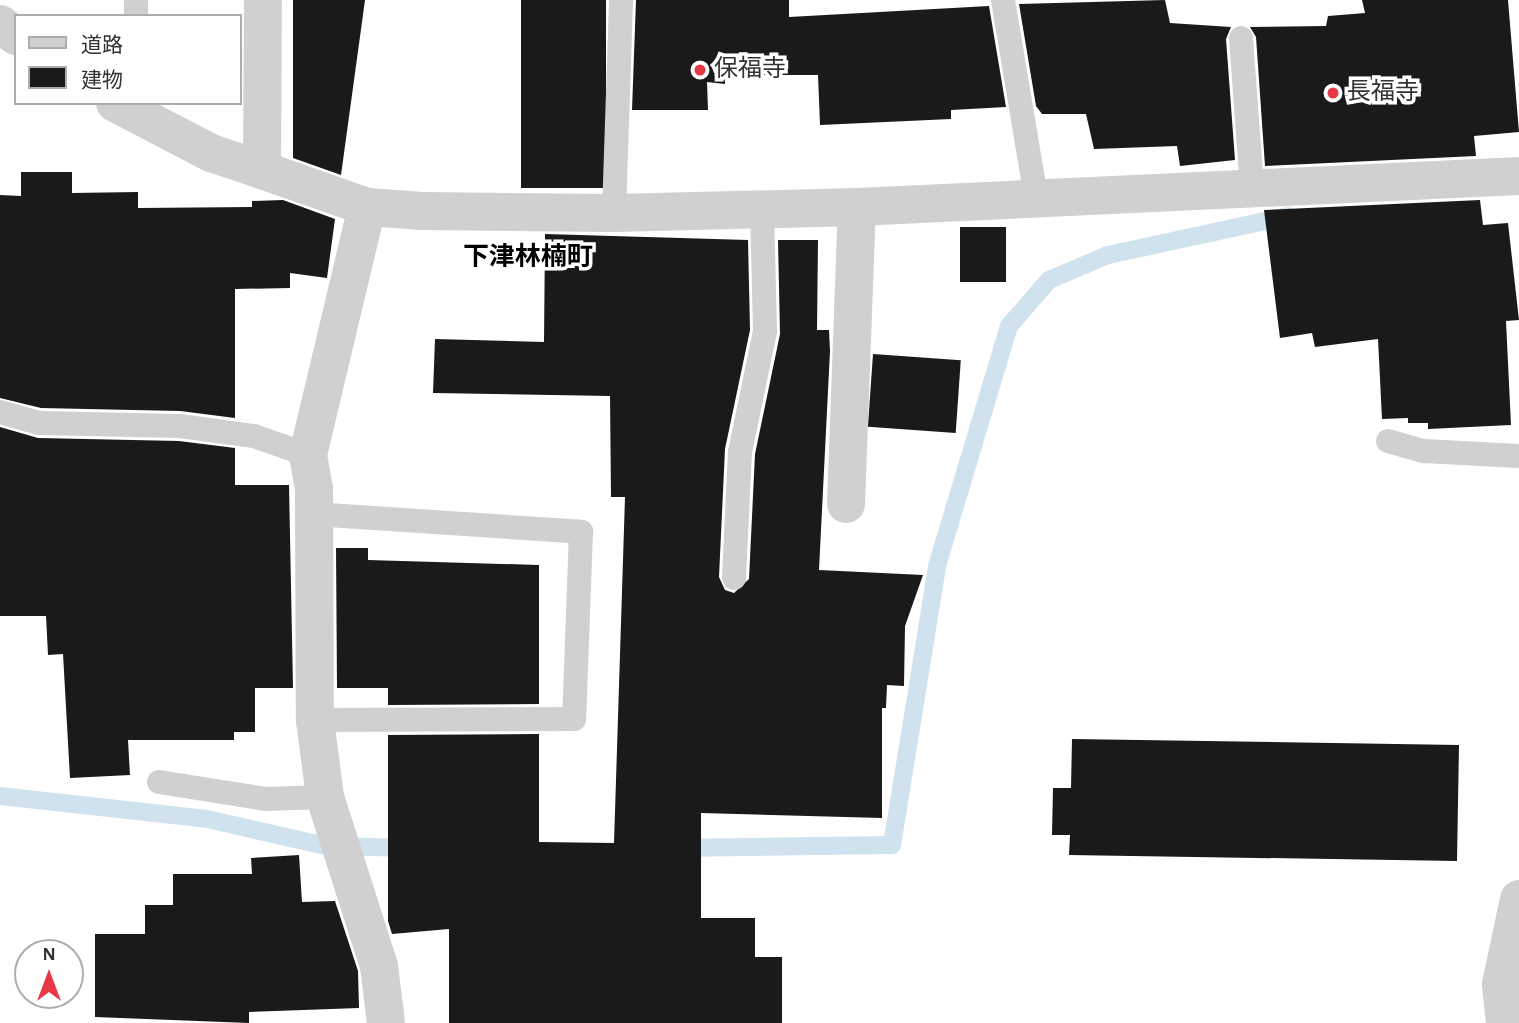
<!DOCTYPE html>
<html>
<head>
<meta charset="utf-8">
<style>
	body { margin:0 }
	#map { position:relative; width:1519px; height:1023px; overflow:hidden; background:#fff; font-family:"Alegreya Sans","Noto Sans JP",sans-serif }
	div>[style] { position:absolute }
	[style*='--x'] { left:calc(var(--x)*1px); top:calc(var(--y)*1px); width:calc(var(--w)*1px); rotate:calc(var(--a)*1deg) }
	.stream>* { height:18px; margin:-9px; padding:0 9px; transform-origin:9px; border-radius:9px; background:#cfe2ee }
	.building>* { inset:0; background:#1a1a1a; transform-origin:0 0 }
	.service>* { height:24px; margin:-12px; padding:0 12px; transform-origin:12px; border-radius:12px; background:#d0d0d0 }
	.minor>* { height:38px; margin:-19px; padding:0 19px; transform-origin:19px; border-radius:19px; background:#d0d0d0 }
	.dots>* { width:19px; height:19px; translate:-50% -50%; box-sizing:border-box; border:4px solid #fff; border-radius:50% }
	span { translate:-50% -50%; white-space:nowrap; text-align:center; line-height:1.15; -webkit-text-stroke:7px #fff; paint-order:stroke }
	.poi-label { font-size:24px; color:#333 }
	.left { translate:0 -50%; text-align:left }
	.neighbourhood-label { font-size:26px; color:#000; font-weight:700 }
	.legend { position:absolute; left:14px; top:14px; width:228px; height:91px; box-sizing:border-box; background:#fff; border:2px solid #adadad; margin:0; padding:9px 12px; list-style:none; font-size:21px; color:#333 }
	.legend li { display:flex; align-items:center; gap:14px; height:35px }
	.legend b { width:35px; border:2px solid #adadad }
	.north { position:absolute; left:14px; top:939px; width:70px; height:70px; box-sizing:border-box; background:#fff; border:2px solid #adadad; border-radius:50%; rotate:0deg; font-size:19px; font-weight:700; line-height:28px; text-align:center; color:#333 }
	.north::after { content:''; display:block; margin:auto; width:24px; height:32px; background:#e63946; clip-path:polygon(50% 0,100% 100%,50% 72%,0 100%) }
</style>
</head>
<body>
<div id="map">
	<div class="stream">
		<i style="--x:0;--y:796;--w:208;--a:6.3"></i>
		<i style="--x:207;--y:819;--w:122;--a:12.8"></i>
		<i style="--x:326;--y:846;--w:86;--a:1.3"></i>
		<i style="--x:678;--y:848;--w:214;--a:-0.8"></i>
		<i style="--x:892;--y:845;--w:283;--a:-80.8"></i>
		<i style="--x:937;--y:566;--w:251;--a:-73.3"></i>
		<i style="--x:1009;--y:326;--w:61;--a:-49"></i>
		<i style="--x:1049;--y:280;--w:64;--a:-23"></i>
		<i style="--x:1108;--y:255;--w:184;--a:-12.2"></i>
	</div>
	<div class="building">
		<i style="clip-path:polygon(293px 0,365px 0,341px 175px,293px 158px)"></i>
		<i style="left:521px;top:0;width:85px;height:188px"></i>
		<i style="clip-path:polygon(636px 0,789px 0,789px 17px,989px 6px,1006px 107px,951px 110px,951px 119px,820px 125px,818px 75px,725px 75px,725px 84px,707px 82px,708px 110px,632px 110px)"></i>
		<i style="clip-path:polygon(1165px 0,1170px 23px,1231px 27px,1226px 39px,1235px 160px,1180px 166px,1177px 146px,1094px 149px,1086px 114px,1042px 114px,1036px 106px,1019px 4px)"></i>
		<i style="clip-path:polygon(1362px 0,1508px 0,1519px 132px,1474px 136px,1476px 156px,1265px 166px,1256px 37px,1250px 27px,1326px 26px,1328px 16px,1365px 13px)"></i>
		<i style="clip-path:polygon(21px 172px,72px 172px,72px 193px,138px 192px,138px 208px,252px 207px,252px 201px,283px 200px,335px 219px,327px 278px,290px 273px,290px 288px,235px 289px,235px 418px,180px 411px,41px 408px,0 398px,0 195px,21px 196px)"></i>
		<i style="clip-path:polygon(1480px 200px,1483px 225px,1508px 223px,1519px 320px,1506px 321px,1511px 425px,1428px 429px,1428px 423px,1408px 423px,1408px 418px,1382px 419px,1378px 339px,1315px 347px,1312px 333px,1280px 338px,1264px 210px)"></i>
		<i style="left:960px;top:227px;width:46px;height:55px"></i>
		<i style="clip-path:polygon(545px 234px,748px 240px,750px 330px,725px 449px,719px 577px,725px 590px,734px 593px,749px 579px,755px 454px,780px 334px,778px 240px,818px 240px,817px 330px,829px 330px,830px 351px,819px 570px,923px 575px,905px 626px,904px 686px,887px 685px,886px 708px,882px 708px,882px 818px,701px 813px,701px 918px,755px 918px,755px 957px,782px 957px,782px 1023px,449px 1023px,449px 929px,392px 934px,388px 921px,388px 735px,539px 734px,539px 842px,614px 843px,625px 497px,611px 497px,610px 396px,433px 393px,435px 339px,544px 342px)"></i>
		<i style="left:873px;top:354px;width:88px;height:73px;rotate:4deg"></i>
		<i style="clip-path:polygon(0 427px,38px 438px,179px 441px,235px 448px,235px 485px,289px 485px,293px 688px,255px 688px,255px 732px,234px 732px,234px 740px,128px 740px,130px 775px,70px 778px,63px 654px,48px 655px,46px 616px,0 616px)"></i>
		<i style="clip-path:polygon(336px 548px,368px 548px,368px 560px,539px 565px,539px 704px,388px 705px,388px 688px,337px 688px)"></i>
		<i style="clip-path:polygon(1072px 739px,1459px 745px,1457px 861px,1069px 855px,1070px 835px,1052px 835px,1053px 788px,1071px 788px)"></i>
		<i style="clip-path:polygon(299px 855px,302px 902px,335px 901px,358px 971px,359px 1008px,249px 1012px,249px 1023px,95px 1017px,95px 934px,145px 934px,145px 905px,173px 905px,173px 874px,252px 874px,251px 858px)"></i>
	</div>
	<div class="service">
		<i style="--x:136;--y:0;--w:16;--a:90"></i>
		<i style="--x:1003;--y:0;--w:201;--a:80.5"></i>
		<i style="--x:1241;--y:38;--w:150;--a:85.8"></i>
		<i style="--x:614;--y:213;--w:213;--a:-88.1"></i>
		<i style="--x:0;--y:412;--w:41;--a:15.8"></i>
		<i style="--x:39;--y:423;--w:141;--a:1.2"></i>
		<i style="--x:180;--y:426;--w:75;--a:7.7"></i>
		<i style="--x:254;--y:436;--w:57;--a:19.4"></i>
		<i style="--x:1388;--y:441;--w:37;--a:16"></i>
		<i style="--x:1424;--y:451;--w:95;--a:3"></i>
		<i style="--x:313;--y:514;--w:269;--a:3.8"></i>
		<i style="--x:581;--y:532;--w:187;--a:92.1"></i>
		<i style="--x:574;--y:719;--w:259;--a:179.8"></i>
		<i style="--x:734;--y:578;--w:126;--a:-87.3"></i>
		<i style="--x:740;--y:452;--w:124;--a:-78.3"></i>
		<i style="--x:765;--y:331;--w:122;--a:-91.4"></i>
		<i style="--x:159;--y:782;--w:108;--a:9"></i>
		<i style="--x:266;--y:799;--w:59;--a:-1.9"></i>
	</div>
	<div class="minor">
		<i style="--x:0;--y:24;--w:20;--a:37"></i>
		<i style="--x:115;--y:103;--w:108;--a:27.5"></i>
		<i style="--x:211;--y:153;--w:54;--a:18.4"></i>
		<i style="--x:262;--y:170;--w:111;--a:19.4"></i>
		<i style="--x:367;--y:207;--w:56;--a:4.1"></i>
		<i style="--x:423;--y:211;--w:191;--a:0.6"></i>
		<i style="--x:614;--y:213;--w:243;--a:-1.4"></i>
		<i style="--x:857;--y:207;--w:663;--a:-2.68"></i>
		<i style="--x:262;--y:170;--w:170;--a:-89.7"></i>
		<i style="--x:367;--y:207;--w:255;--a:103.4"></i>
		<i style="--x:308;--y:455;--w:34;--a:80"></i>
		<i style="--x:314;--y:488;--w:232;--a:89.8"></i>
		<i style="--x:315;--y:720;--w:78;--a:82.6"></i>
		<i style="--x:325;--y:797;--w:177;--a:72.3"></i>
		<i style="--x:379;--y:966;--w:57;--a:83"></i>
		<i style="--x:846;--y:504;--w:297;--a:-87.9"></i>
		<i style="--x:1505;--y:1023;--w:39;--a:-96"></i>
		<i style="--x:1501;--y:984;--w:87;--a:-78"></i>
	</div>
	<div class="dots">
		<i style="left:700px;top:70px;background:#e63946"></i>
		<i style="left:1333px;top:93px;background:#e63946"></i>
	</div>
	<div class="poi-label">
		<span class="left" style="left:714px;top:70px">保福寺</span>
		<span class="left" style="left:1347px;top:93px">長福寺</span>
	</div>
	<div class="neighbourhood-label">
		<span style="left:528px;top:258px">下津林楠町</span>
	</div>
	<ul class="legend">
	<li><b style="height:9px;background:#d0d0d0"></b>道路</li>
	<li><b style="height:19px;background:#1a1a1a"></b>建物</li>
	</ul>
	<div class="north">N</div>
</div>
</body>
</html>
